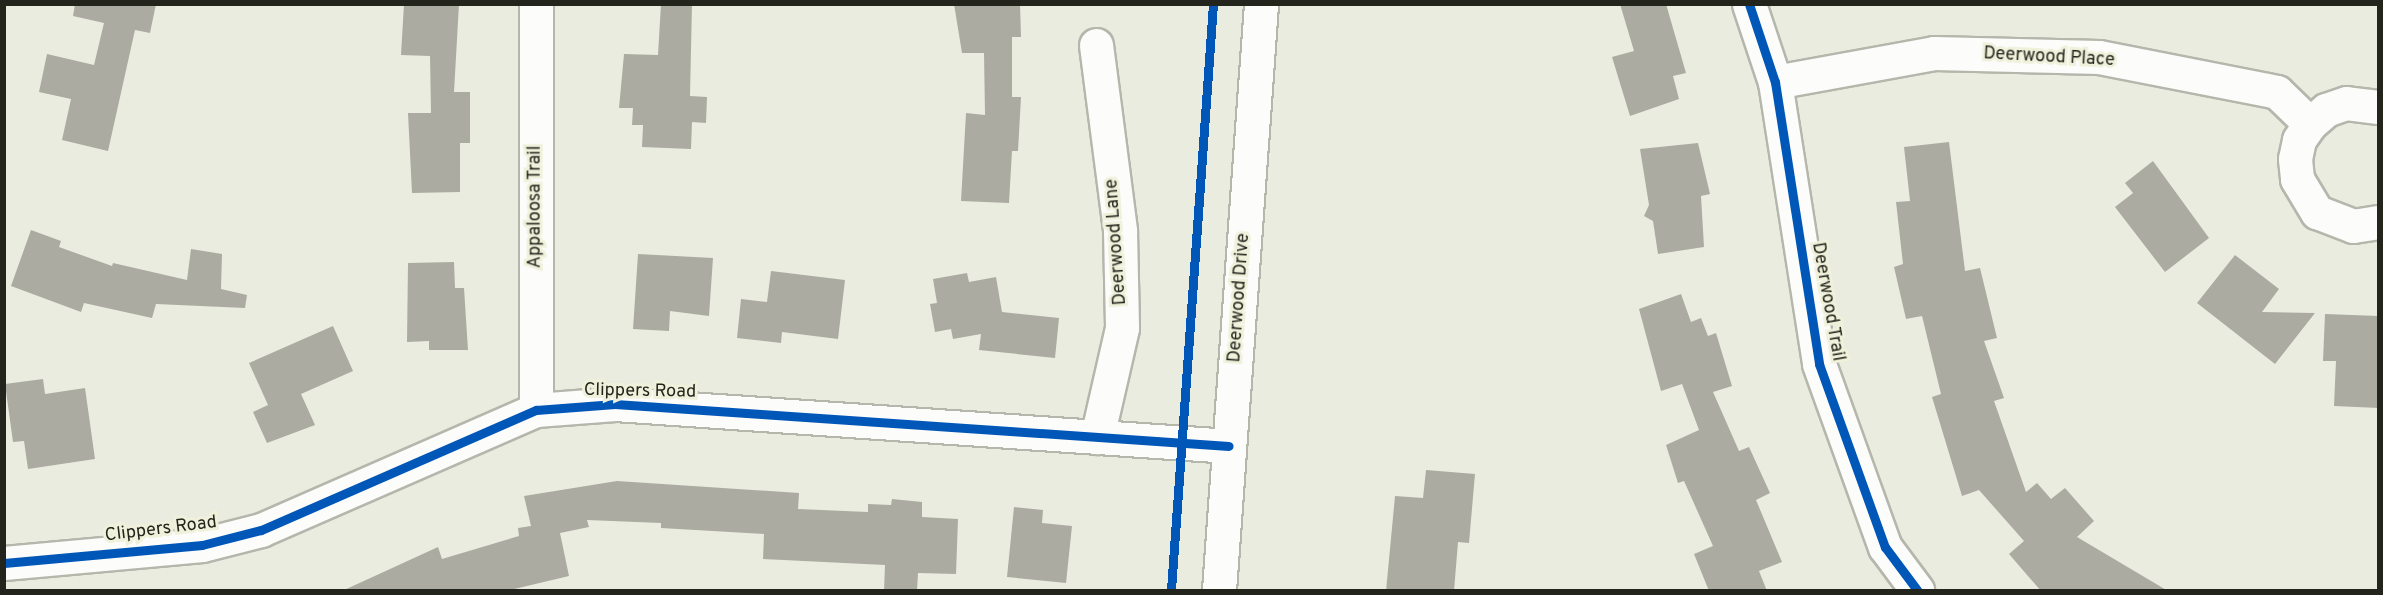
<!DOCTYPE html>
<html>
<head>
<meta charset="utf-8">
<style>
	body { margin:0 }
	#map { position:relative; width:2383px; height:595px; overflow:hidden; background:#ebece0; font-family:Overpass,sans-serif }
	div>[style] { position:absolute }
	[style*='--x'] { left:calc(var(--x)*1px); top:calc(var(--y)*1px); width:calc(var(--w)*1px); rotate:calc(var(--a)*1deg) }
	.building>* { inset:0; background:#ababa2 }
	.roads { filter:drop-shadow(2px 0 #b5b6ac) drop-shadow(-2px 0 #b5b6ac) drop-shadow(0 2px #b5b6ac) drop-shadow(0 -2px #b5b6ac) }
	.street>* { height:33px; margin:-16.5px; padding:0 16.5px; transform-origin:16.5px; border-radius:16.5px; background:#fcfcfa }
	.secondary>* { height:33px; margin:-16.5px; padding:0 16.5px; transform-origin:16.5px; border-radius:16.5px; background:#fcfcfa }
	.cycleway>* { height:9px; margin:-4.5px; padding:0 4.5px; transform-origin:4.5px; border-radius:4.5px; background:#0057b8 }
	span { translate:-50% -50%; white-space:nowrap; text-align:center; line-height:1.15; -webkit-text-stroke:6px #eff1db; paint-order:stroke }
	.street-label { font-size:18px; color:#23241c }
	.frame { position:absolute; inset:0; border:6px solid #23241c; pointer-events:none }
</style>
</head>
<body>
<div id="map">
	<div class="building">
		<i style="clip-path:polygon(75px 4px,156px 4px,150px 33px,135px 30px,108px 151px,62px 140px,71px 99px,39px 92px,47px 54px,94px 65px,104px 23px,73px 16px)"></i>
		<i style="clip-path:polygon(404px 4px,459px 4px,454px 92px,470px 92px,470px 143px,460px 143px,460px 192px,412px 193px,408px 113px,431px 113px,430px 56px,401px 55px)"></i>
		<i style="clip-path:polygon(661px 4px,692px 4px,690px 96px,707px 97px,706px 123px,692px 122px,691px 149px,642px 147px,643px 125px,632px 125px,633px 108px,619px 108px,624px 54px,658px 55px)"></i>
		<i style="clip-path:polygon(954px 4px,1020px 4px,1021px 37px,1012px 37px,1012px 97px,1021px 97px,1018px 151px,1012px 151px,1009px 203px,961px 201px,966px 113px,985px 115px,984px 53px,962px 53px)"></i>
		<i style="clip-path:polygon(1620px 4px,1666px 4px,1686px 73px,1673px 76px,1679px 99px,1630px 116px,1612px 57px,1634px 51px)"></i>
		<i style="clip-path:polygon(1949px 142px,1965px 271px,1980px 268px,1997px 338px,1984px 341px,2004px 398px,1994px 401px,2026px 492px,2037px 483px,2051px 499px,2065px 488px,2094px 521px,2077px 537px,2168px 591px,2041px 591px,2009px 554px,2024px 541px,1979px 490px,1962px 496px,1932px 397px,1941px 394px,1922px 316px,1906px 319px,1894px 267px,1903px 264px,1896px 202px,1910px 201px,1904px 147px)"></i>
		<i style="clip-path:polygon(1698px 143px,1710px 194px,1701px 196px,1704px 247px,1658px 254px,1653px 221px,1644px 216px,1649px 205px,1640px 149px)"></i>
		<i style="clip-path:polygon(2153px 161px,2209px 238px,2165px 272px,2115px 207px,2133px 193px,2125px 183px)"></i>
		<i style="clip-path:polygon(31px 230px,61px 241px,59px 247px,112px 266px,113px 263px,187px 280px,191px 249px,222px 254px,221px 289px,247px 295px,245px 308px,156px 304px,152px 318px,84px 303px,81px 312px,11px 286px)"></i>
		<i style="clip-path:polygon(638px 254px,713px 258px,709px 316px,670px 311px,669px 331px,633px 329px)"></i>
		<i style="clip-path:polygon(2235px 255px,2279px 289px,2262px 312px,2315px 313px,2275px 364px,2197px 303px)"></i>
		<i style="clip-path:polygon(454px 262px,455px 288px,464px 288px,468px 350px,429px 350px,429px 341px,407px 342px,408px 263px)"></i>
		<i style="clip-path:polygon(771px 271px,845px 280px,838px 339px,782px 332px,781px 343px,737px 338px,741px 299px,767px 302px)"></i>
		<i style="clip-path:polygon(967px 273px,969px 282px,996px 277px,1002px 312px,1059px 318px,1055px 358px,979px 350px,981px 334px,953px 339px,951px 329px,935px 332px,930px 304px,937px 303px,933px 279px)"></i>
		<i style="clip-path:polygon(1681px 294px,1691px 322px,1701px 318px,1708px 336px,1716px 333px,1732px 386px,1713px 392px,1739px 451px,1749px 447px,1770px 493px,1756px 500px,1782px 562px,1759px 571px,1767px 591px,1709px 591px,1694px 554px,1713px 546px,1684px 481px,1678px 483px,1666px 445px,1699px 430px,1682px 384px,1661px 391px,1639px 309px)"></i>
		<i style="clip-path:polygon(2325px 314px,2379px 316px,2379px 408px,2334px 406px,2336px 361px,2323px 361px)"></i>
		<i style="clip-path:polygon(333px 326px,353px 371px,301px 394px,315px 425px,267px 443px,253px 412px,268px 405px,249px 363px)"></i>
		<i style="clip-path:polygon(43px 379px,45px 394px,85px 388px,95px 459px,28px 469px,24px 441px,13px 442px,5px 384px)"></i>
		<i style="clip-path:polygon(1426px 470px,1475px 474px,1469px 543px,1458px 542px,1454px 591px,1386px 591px,1395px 496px,1423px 498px)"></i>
		<i style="clip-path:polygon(617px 481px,799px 493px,798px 509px,868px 512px,868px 504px,891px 505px,892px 499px,922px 502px,922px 517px,958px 519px,956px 574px,918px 573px,917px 591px,884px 591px,885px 565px,763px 559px,764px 534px,661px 528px,661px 523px,587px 520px,589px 527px,560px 533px,569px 576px,506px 591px,342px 591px,438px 547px,442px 559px,519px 536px,518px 528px,531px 526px,524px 496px)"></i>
		<i style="clip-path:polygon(1014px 507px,1043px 510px,1042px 523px,1072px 526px,1066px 583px,1007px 577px)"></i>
	</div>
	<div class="roads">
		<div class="street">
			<i style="--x:1749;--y:4;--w:82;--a:71.6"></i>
			<i style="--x:1775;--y:82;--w:285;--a:81.1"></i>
			<i style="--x:1819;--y:364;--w:195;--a:70.2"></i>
			<i style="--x:1885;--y:547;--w:54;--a:53.3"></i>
			<i style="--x:1096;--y:45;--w:188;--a:82.6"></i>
			<i style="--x:1120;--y:231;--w:97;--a:88.8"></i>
			<i style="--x:1122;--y:328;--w:112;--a:102.9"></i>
			<i style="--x:1775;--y:82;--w:162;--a:-10.3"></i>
			<i style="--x:1934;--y:53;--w:165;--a:1.4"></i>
			<i style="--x:2099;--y:57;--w:181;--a:11.1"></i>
			<i style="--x:2277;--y:92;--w:46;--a:44.1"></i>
			<i style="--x:2378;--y:107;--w:32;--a:-173"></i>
			<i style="--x:2346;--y:103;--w:21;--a:161"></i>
			<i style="--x:2326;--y:110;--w:21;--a:139"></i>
			<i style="--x:2310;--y:124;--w:19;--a:125"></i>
			<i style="--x:2299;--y:140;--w:19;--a:102"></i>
			<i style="--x:2295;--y:159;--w:20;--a:84"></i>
			<i style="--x:2297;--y:179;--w:39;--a:59"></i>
			<i style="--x:2317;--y:212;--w:39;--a:21"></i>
			<i style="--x:2353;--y:226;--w:25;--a:-9"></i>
			<i style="--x:536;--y:410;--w:406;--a:-90"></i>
			<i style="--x:4;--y:563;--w:199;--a:-5.2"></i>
			<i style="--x:202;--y:545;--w:61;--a:-14.3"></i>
			<i style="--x:261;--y:530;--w:300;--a:-23.6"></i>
			<i style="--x:536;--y:410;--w:79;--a:-4.3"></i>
			<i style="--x:615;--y:404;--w:615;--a:3.91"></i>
		</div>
		<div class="secondary">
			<i style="--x:1219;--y:590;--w:588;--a:-85.9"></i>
		</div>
	</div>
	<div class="cycleway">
		<i style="--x:1749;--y:4;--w:82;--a:71.6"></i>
		<i style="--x:1775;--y:82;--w:285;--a:81.1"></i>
		<i style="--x:1819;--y:364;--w:195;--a:70.2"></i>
		<i style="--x:1885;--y:547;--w:54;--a:53.3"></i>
		<i style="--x:4;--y:563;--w:199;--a:-5.2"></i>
		<i style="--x:202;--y:545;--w:61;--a:-14.3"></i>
		<i style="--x:261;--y:530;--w:300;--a:-23.6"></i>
		<i style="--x:536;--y:410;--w:79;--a:-4.3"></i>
		<i style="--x:615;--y:404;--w:615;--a:3.91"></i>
		<i style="--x:1171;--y:590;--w:588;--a:-85.9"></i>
	</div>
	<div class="street-label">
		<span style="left:2049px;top:58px;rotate:3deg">Deerwood Place</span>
		<span style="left:536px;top:207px;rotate:-90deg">Appaloosa Trail</span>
		<span style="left:1117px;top:242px;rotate:-94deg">Deerwood Lane</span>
		<span style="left:1240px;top:298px;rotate:-86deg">Deerwood Drive</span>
		<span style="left:1827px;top:302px;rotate:80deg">Deerwood Trail</span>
		<span style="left:640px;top:392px;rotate:1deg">Clippers Road</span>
		<span style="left:161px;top:530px;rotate:-7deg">Clippers Road</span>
	</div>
	<div class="frame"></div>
</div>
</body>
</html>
